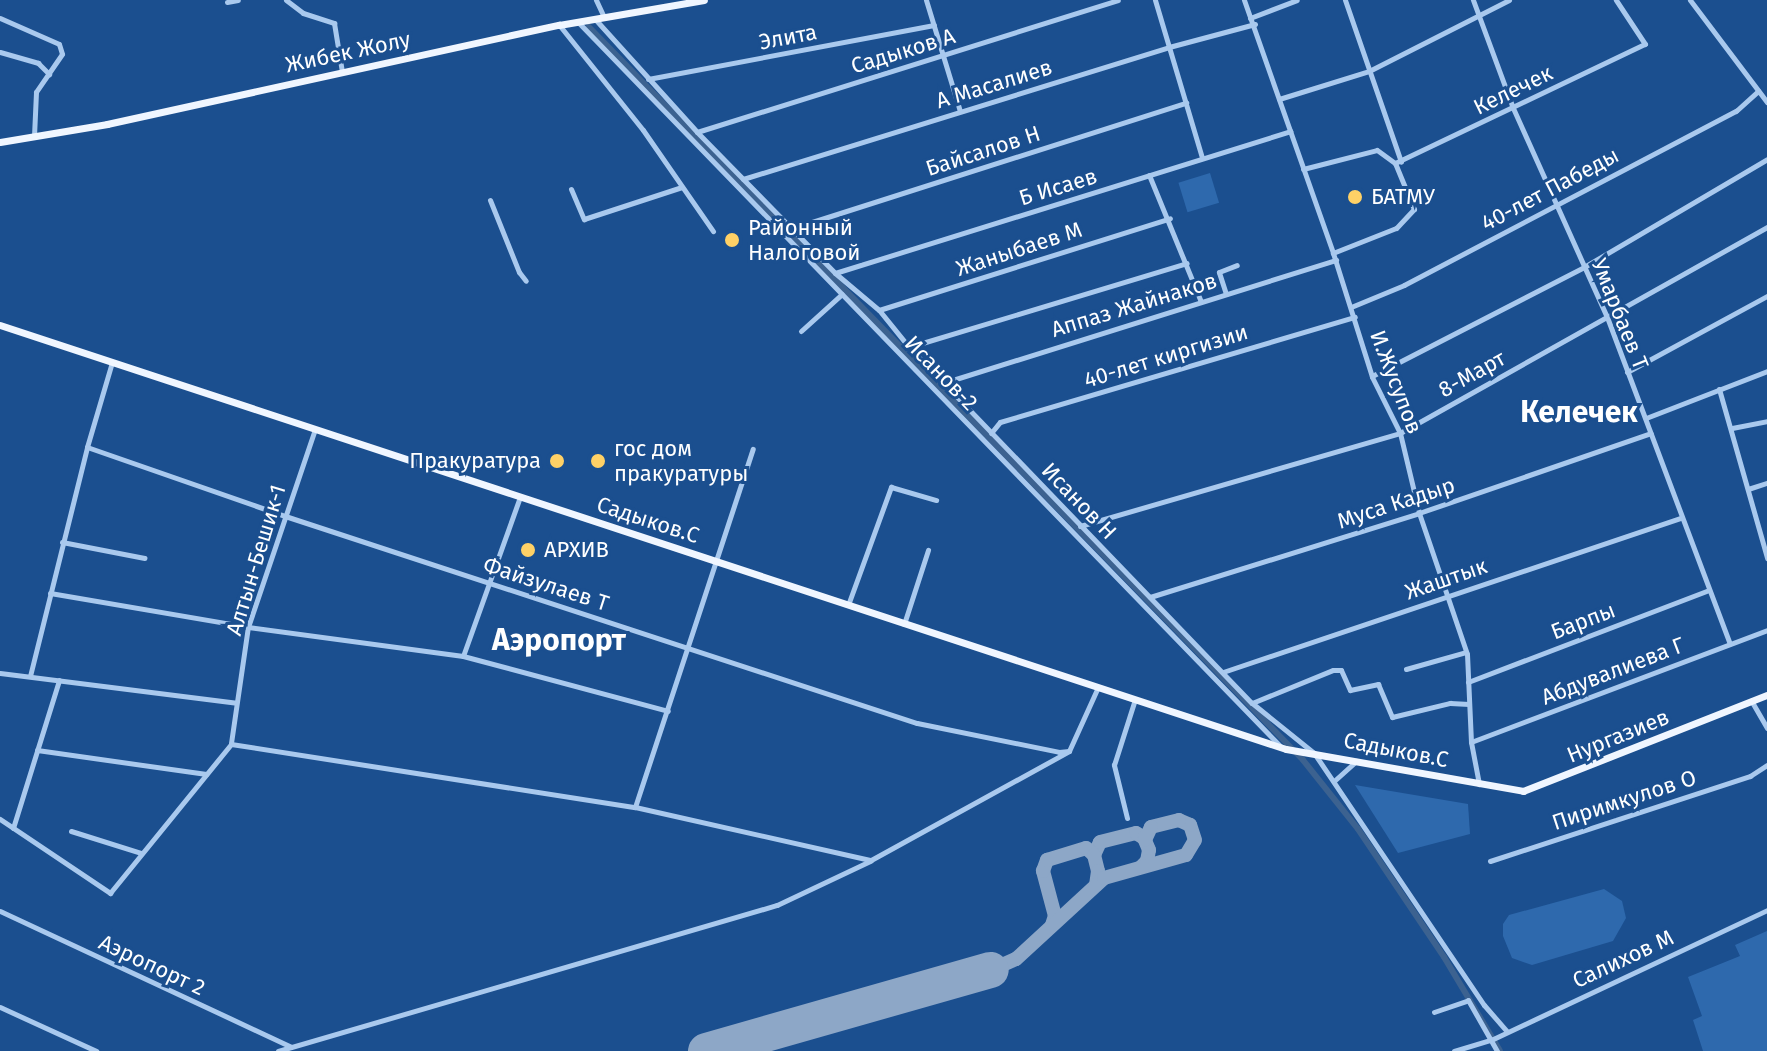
<!DOCTYPE html>
<html>
<head>
<meta charset="utf-8">
<style>
	body { margin:0 }
	#map { position:relative; width:1767px; height:1051px; overflow:hidden; background:#1b4f8f; font-family:"Fira Sans",sans-serif }
	div>[style] { position:absolute }
	[style*='--x'] { left:calc(var(--x)*1px); top:calc(var(--y)*1px); width:calc(var(--w)*1px); rotate:calc(var(--a)*1deg) }
	.green>* { inset:0; background:#2e69ad; transform-origin:0 0 }
	.canal>* { height:6px; margin:-3px; padding:0 3px; transform-origin:3px; border-radius:3px; background:#3c6290 }
	.taxiway>* { height:14px; margin:-7px; padding:0 7px; transform-origin:7px; border-radius:7px; background:#8da7c7 }
	.runway>* { height:36px; margin:-18px; padding:0 18px; transform-origin:18px; border-radius:18px; background:#8da7c7 }
	.minor>* { height:5px; margin:-2.5px; padding:0 2.5px; transform-origin:2.5px; border-radius:2.5px; background:#a9c9ee }
	.major>* { height:7px; margin:-3.5px; padding:0 3.5px; transform-origin:3.5px; border-radius:3.5px; background:#f0f6ff }
	.dots>* { width:22px; height:22px; translate:-50% -50%; box-sizing:border-box; border:4px solid #1b4f8f; border-radius:50% }
	span { translate:-50% -50%; white-space:nowrap; text-align:center; line-height:1.15; -webkit-text-stroke:6px #1b4f8f; paint-order:stroke }
	.street-label { font-size:22px; color:#fff }
	.poi-label { font-size:22px; color:#fff }
	.left { translate:0 -50%; text-align:left }
	.right { translate:-100% -50%; text-align:right }
	.district-label { font-size:30px; color:#fff; font-weight:700 }
</style>
</head>
<body>
<div id="map">
	<div class="green">
		<i style="left:1210px;top:173px;width:31px;height:33px;rotate:73deg"></i>
		<i style="clip-path:polygon(1355px 785px,1468px 804px,1470px 834px,1398px 853px)"></i>
		<i style="clip-path:polygon(1604px 889px,1622px 901px,1626px 918px,1613px 941px,1532px 965px,1512px 958px,1503px 936px,1503px 924px,1509px 915px)"></i>
		<i style="clip-path:polygon(1767px 931px,1767px 1051px,1703px 1051px,1693px 1020px,1702px 1016px,1688px 977px,1740px 956px,1735px 945px)"></i>
	</div>
	<div class="canal">
		<i style="--x:589;--y:27;--w:1023;--a:45.75"></i>
		<i style="--x:1303;--y:760;--w:88;--a:51.4"></i>
		<i style="--x:1358;--y:829;--w:154;--a:56.1"></i>
		<i style="--x:1444;--y:957;--w:109;--a:59.2"></i>
	</div>
	<div class="taxiway">
		<i style="--x:1094;--y:855;--w:14;--a:-65"></i>
		<i style="--x:1100;--y:842;--w:37;--a:-14"></i>
		<i style="--x:1136;--y:833;--w:9;--a:32"></i>
		<i style="--x:1144;--y:838;--w:13;--a:67"></i>
		<i style="--x:1149;--y:850;--w:11;--a:100"></i>
		<i style="--x:1147;--y:861;--w:8;--a:135"></i>
		<i style="--x:1052;--y:925;--w:9;--a:-72"></i>
		<i style="--x:1055;--y:916;--w:47;--a:-104.9"></i>
		<i style="--x:1043;--y:871;--w:12;--a:-70"></i>
		<i style="--x:1047;--y:860;--w:41;--a:-17.1"></i>
		<i style="--x:1086;--y:848;--w:11;--a:41"></i>
		<i style="--x:1094;--y:855;--w:16;--a:76"></i>
		<i style="--x:1098;--y:871;--w:14;--a:98"></i>
		<i style="--x:991;--y:970;--w:27;--a:-24"></i>
		<i style="--x:1016;--y:959;--w:120;--a:-42.6"></i>
		<i style="--x:1104;--y:878;--w:85;--a:-15.7"></i>
		<i style="--x:1186;--y:855;--w:17;--a:-59"></i>
		<i style="--x:1195;--y:840;--w:16;--a:-108"></i>
		<i style="--x:1190;--y:825;--w:12;--a:-156"></i>
		<i style="--x:1179;--y:820;--w:29;--a:166"></i>
		<i style="--x:1151;--y:827;--w:14;--a:115"></i>
	</div>
	<div class="runway">
		<i style="--x:706;--y:1051;--w:296;--a:-15.9"></i>
	</div>
	<div class="minor">
		<i style="--x:286;--y:0;--w:21;--a:37"></i>
		<i style="--x:303;--y:13;--w:33;--a:18"></i>
		<i style="--x:334;--y:23;--w:50;--a:80.7"></i>
		<i style="--x:596;--y:0;--w:19;--a:65"></i>
		<i style="--x:926;--y:0;--w:116;--a:73"></i>
		<i style="--x:1155;--y:0;--w:165;--a:73.4"></i>
		<i style="--x:1244;--y:0;--w:268;--a:70.6"></i>
		<i style="--x:1333;--y:253;--w:130;--a:72.5"></i>
		<i style="--x:1372;--y:377;--w:63;--a:63.4"></i>
		<i style="--x:1400;--y:433;--w:82;--a:76.6"></i>
		<i style="--x:1419;--y:513;--w:149;--a:71.2"></i>
		<i style="--x:1467;--y:654;--w:88;--a:87.4"></i>
		<i style="--x:1471;--y:742;--w:43;--a:79.2"></i>
		<i style="--x:1345;--y:0;--w:171;--a:70.9"></i>
		<i style="--x:1473;--y:0;--w:115;--a:69.7"></i>
		<i style="--x:1513;--y:108;--w:229;--a:65.8"></i>
		<i style="--x:1607;--y:317;--w:349;--a:69.4"></i>
		<i style="--x:1690;--y:0;--w:128;--a:53"></i>
		<i style="--x:227;--y:2;--w:11;--a:-10"></i>
		<i style="--x:0;--y:18;--w:64;--a:23.8"></i>
		<i style="--x:59;--y:44;--w:10;--a:73"></i>
		<i style="--x:62;--y:54;--w:46;--a:124.4"></i>
		<i style="--x:36;--y:92;--w:44;--a:92.6"></i>
		<i style="--x:1250;--y:18;--w:50;--a:-21"></i>
		<i style="--x:595;--y:19;--w:152;--a:47.9"></i>
		<i style="--x:697;--y:132;--w:197;--a:45.6"></i>
		<i style="--x:835;--y:273;--w:57;--a:40.1"></i>
		<i style="--x:879;--y:310;--w:48;--a:51"></i>
		<i style="--x:909;--y:347;--w:494;--a:46.1"></i>
		<i style="--x:1252;--y:703;--w:80;--a:38.9"></i>
		<i style="--x:1314;--y:753;--w:304;--a:56"></i>
		<i style="--x:1484;--y:1005;--w:35;--a:49"></i>
		<i style="--x:578;--y:22;--w:1010;--a:45.88"></i>
		<i style="--x:560;--y:26;--w:133;--a:51.4"></i>
		<i style="--x:643;--y:130;--w:123;--a:55.3"></i>
		<i style="--x:0;--y:52;--w:40;--a:16"></i>
		<i style="--x:38;--y:63;--w:16;--a:45"></i>
		<i style="--x:648;--y:79;--w:291;--a:-10.7"></i>
		<i style="--x:1279;--y:99;--w:94;--a:-17.3"></i>
		<i style="--x:1369;--y:71;--w:157;--a:-26.9"></i>
		<i style="--x:697;--y:132;--w:441;--a:-17.4"></i>
		<i style="--x:1395;--y:163;--w:277;--a:-25.5"></i>
		<i style="--x:1645;--y:44;--w:53;--a:-123.4"></i>
		<i style="--x:1303;--y:169;--w:76;--a:-14.4"></i>
		<i style="--x:1377;--y:150;--w:22;--a:36"></i>
		<i style="--x:1395;--y:163;--w:50;--a:67.6"></i>
		<i style="--x:1414;--y:209;--w:26;--a:133"></i>
		<i style="--x:1396;--y:228;--w:68;--a:158.4"></i>
		<i style="--x:1149;--y:175;--w:137;--a:67.7"></i>
		<i style="--x:743;--y:179;--w:446;--a:-17.2"></i>
		<i style="--x:1169;--y:47;--w:89;--a:-15"></i>
		<i style="--x:571;--y:189;--w:33;--a:67"></i>
		<i style="--x:584;--y:219;--w:103;--a:-18.1"></i>
		<i style="--x:490;--y:200;--w:78;--a:68.1"></i>
		<i style="--x:519;--y:272;--w:11;--a:52"></i>
		<i style="--x:790;--y:229;--w:416;--a:-17.7"></i>
		<i style="--x:835;--y:273;--w:477;--a:-17.3"></i>
		<i style="--x:1226;--y:294;--w:23;--a:-108"></i>
		<i style="--x:1219;--y:272;--w:19;--a:-21"></i>
		<i style="--x:1351;--y:307;--w:57;--a:-22.5"></i>
		<i style="--x:1404;--y:285;--w:375;--a:-27.7"></i>
		<i style="--x:1736;--y:111;--w:30;--a:-42"></i>
		<i style="--x:879;--y:310;--w:305;--a:-17.5"></i>
		<i style="--x:801;--y:331;--w:55;--a:-42.1"></i>
		<i style="--x:909;--y:347;--w:290;--a:-16.8"></i>
		<i style="--x:1627;--y:372;--w:159;--a:-28.5"></i>
		<i style="--x:1372;--y:376;--w:238;--a:-27.2"></i>
		<i style="--x:1584;--y:267;--w:212;--a:-30.5"></i>
		<i style="--x:943;--y:383;--w:412;--a:-17.4"></i>
		<i style="--x:1719;--y:389;--w:176;--a:74.1"></i>
		<i style="--x:1646;--y:418;--w:130;--a:-21.2"></i>
		<i style="--x:1732;--y:428;--w:36;--a:-11"></i>
		<i style="--x:991;--y:433;--w:14;--a:-51"></i>
		<i style="--x:1000;--y:422;--w:370;--a:-16.5"></i>
		<i style="--x:87;--y:447;--w:210;--a:19.2"></i>
		<i style="--x:285;--y:516;--w:665;--a:18.14"></i>
		<i style="--x:917;--y:723;--w:145;--a:11.5"></i>
		<i style="--x:1059;--y:752;--w:10;--a:-6"></i>
		<i style="--x:1069;--y:751;--w:70;--a:-65.6"></i>
		<i style="--x:1748;--y:489;--w:20;--a:-18"></i>
		<i style="--x:1080;--y:526;--w:333;--a:-16.2"></i>
		<i style="--x:1400;--y:433;--w:421;--a:-29.3"></i>
		<i style="--x:62;--y:542;--w:84;--a:11"></i>
		<i style="--x:50;--y:593;--w:201;--a:9.7"></i>
		<i style="--x:248;--y:627;--w:217;--a:7.7"></i>
		<i style="--x:463;--y:656;--w:169;--a:-70.3"></i>
		<i style="--x:1150;--y:597;--w:282;--a:-17.3"></i>
		<i style="--x:1419;--y:513;--w:245;--a:-19"></i>
		<i style="--x:848;--y:605;--w:126;--a:-70"></i>
		<i style="--x:891;--y:487;--w:47;--a:16.1"></i>
		<i style="--x:904;--y:624;--w:78;--a:-72"></i>
		<i style="--x:463;--y:656;--w:212;--a:15"></i>
		<i style="--x:1406;--y:669;--w:62;--a:-15.8"></i>
		<i style="--x:1223;--y:672;--w:483;--a:-18.6"></i>
		<i style="--x:0;--y:673;--w:238;--a:7.2"></i>
		<i style="--x:30;--y:676;--w:236;--a:-76"></i>
		<i style="--x:87;--y:447;--w:89;--a:-73.6"></i>
		<i style="--x:1468;--y:682;--w:258;--a:-20.9"></i>
		<i style="--x:1752;--y:702;--w:30;--a:60"></i>
		<i style="--x:1252;--y:703;--w:87;--a:-22.2"></i>
		<i style="--x:1333;--y:670;--w:8;--a:0"></i>
		<i style="--x:1341;--y:670;--w:22;--a:66"></i>
		<i style="--x:1350;--y:690;--w:29;--a:-12"></i>
		<i style="--x:1378;--y:684;--w:36;--a:67"></i>
		<i style="--x:1392;--y:717;--w:60;--a:-13.6"></i>
		<i style="--x:1450;--y:703;--w:19;--a:3"></i>
		<i style="--x:1471;--y:742;--w:316;--a:-20.7"></i>
		<i style="--x:231;--y:743;--w:117;--a:-81.7"></i>
		<i style="--x:248;--y:627;--w:209;--a:-71.3"></i>
		<i style="--x:37;--y:750;--w:171;--a:8.1"></i>
		<i style="--x:1334;--y:781;--w:30;--a:-42"></i>
		<i style="--x:635;--y:807;--w:377;--a:-71.8"></i>
		<i style="--x:1127;--y:818;--w:55;--a:-103.8"></i>
		<i style="--x:1114;--y:765;--w:69;--a:-72.3"></i>
		<i style="--x:0;--y:819;--w:133;--a:33.9"></i>
		<i style="--x:110;--y:893;--w:192;--a:-50.9"></i>
		<i style="--x:231;--y:744;--w:409;--a:8.9"></i>
		<i style="--x:635;--y:807;--w:242;--a:12.7"></i>
		<i style="--x:871;--y:860;--w:226;--a:-28.8"></i>
		<i style="--x:13;--y:828;--w:155;--a:-72.7"></i>
		<i style="--x:71;--y:831;--w:73;--a:17.4"></i>
		<i style="--x:1490;--y:861;--w:274;--a:-18.1"></i>
		<i style="--x:1750;--y:776;--w:20;--a:-33"></i>
		<i style="--x:0;--y:911;--w:321;--a:25"></i>
		<i style="--x:0;--y:1007;--w:106;--a:24.6"></i>
		<i style="--x:1434;--y:1012;--w:36;--a:-19"></i>
		<i style="--x:1468;--y:1000;--w:59;--a:60.4"></i>
		<i style="--x:278;--y:1051;--w:520;--a:-16.31"></i>
		<i style="--x:777;--y:905;--w:103;--a:-25.3"></i>
		<i style="--x:1454;--y:1051;--w:39;--a:-17"></i>
		<i style="--x:1491;--y:1040;--w:305;--a:-25.2"></i>
	</div>
	<div class="major">
		<i style="--x:0;--y:142;--w:109;--a:-9.5"></i>
		<i style="--x:107;--y:124;--w:463;--a:-12.4"></i>
		<i style="--x:559;--y:25;--w:147;--a:-9.8"></i>
		<i style="--x:0;--y:325;--w:1354;--a:18.25"></i>
		<i style="--x:1286;--y:749;--w:241;--a:10"></i>
		<i style="--x:1523;--y:791;--w:262;--a:-21.5"></i>
	</div>
	<div class="dots">
		<i style="left:1355px;top:197px;background:#ffd166"></i>
		<i style="left:732px;top:240px;background:#ffd166"></i>
		<i style="left:557px;top:461px;background:#ffd166"></i>
		<i style="left:598px;top:461px;background:#ffd166"></i>
		<i style="left:528px;top:550px;background:#ffd166"></i>
	</div>
	<div class="street-label">
		<span style="left:788px;top:37px;rotate:-11deg">Элита</span>
		<span style="left:903px;top:51px;rotate:-17deg">Садыков А</span>
		<span style="left:348px;top:52px;rotate:-12deg">Жибек Жолу</span>
		<span style="left:994px;top:84px;rotate:-17deg">А Масалиев</span>
		<span style="left:1513px;top:90px;rotate:-26deg">Келечек</span>
		<span style="left:983px;top:151px;rotate:-18deg">Байсалов Н</span>
		<span style="left:1058px;top:187px;rotate:-17deg">Б Исаев</span>
		<span style="left:1550px;top:189px;rotate:-28deg">40-лет Пабеды</span>
		<span style="left:1019px;top:249px;rotate:-18deg">Жаныбаев М</span>
		<span style="left:1134px;top:305px;rotate:-17deg">Аппаз Жайнаков</span>
		<span style="left:1620px;top:314px;rotate:68deg">Умарбаев Т</span>
		<span style="left:1166px;top:356px;rotate:-17deg">40-лет киргизии</span>
		<span style="left:941px;top:373px;rotate:46deg">Исанов-2</span>
		<span style="left:1472px;top:374px;rotate:-29deg">8-Март</span>
		<span style="left:1396px;top:382px;rotate:69deg">И.Жусупов</span>
		<span style="left:1079px;top:501px;rotate:46deg">Исанов Н</span>
		<span style="left:1396px;top:503px;rotate:-18deg">Муса Кадыр</span>
		<span style="left:648px;top:520px;rotate:18deg">Садыков.С</span>
		<span style="left:256px;top:560px;rotate:-73deg">Алтын-Бешик-1</span>
		<span style="left:1446px;top:579px;rotate:-19deg">Жаштык</span>
		<span style="left:546px;top:584px;rotate:18deg">Файзулаев Т</span>
		<span style="left:1583px;top:621px;rotate:-21deg">Барпы</span>
		<span style="left:1613px;top:671px;rotate:-21deg">Абдувалиева Г</span>
		<span style="left:1618px;top:736px;rotate:-22deg">Нургазиев</span>
		<span style="left:1396px;top:750px;rotate:11deg">Садыков.С</span>
		<span style="left:1624px;top:800px;rotate:-18deg">Пиримкулов О</span>
		<span style="left:1623px;top:959px;rotate:-25deg">Салихов М</span>
		<span style="left:152px;top:965px;rotate:25deg">Аэропорт 2</span>
	</div>
	<div class="poi-label">
		<span class="left" style="left:1371px;top:197px">БАТМУ</span>
		<span class="left" style="left:748px;top:240px">Районный<br>Налоговой</span>
		<span class="left" style="left:614px;top:461px">гос дом<br>пракуратуры</span>
		<span class="right" style="left:541px;top:461px">Пракуратура</span>
		<span class="left" style="left:544px;top:550px">АРХИВ</span>
	</div>
	<div class="district-label">
		<span style="left:1579px;top:412px">Келечек</span>
		<span style="left:559px;top:640px">Аэропорт</span>
	</div>
</div>
</body>
</html>
